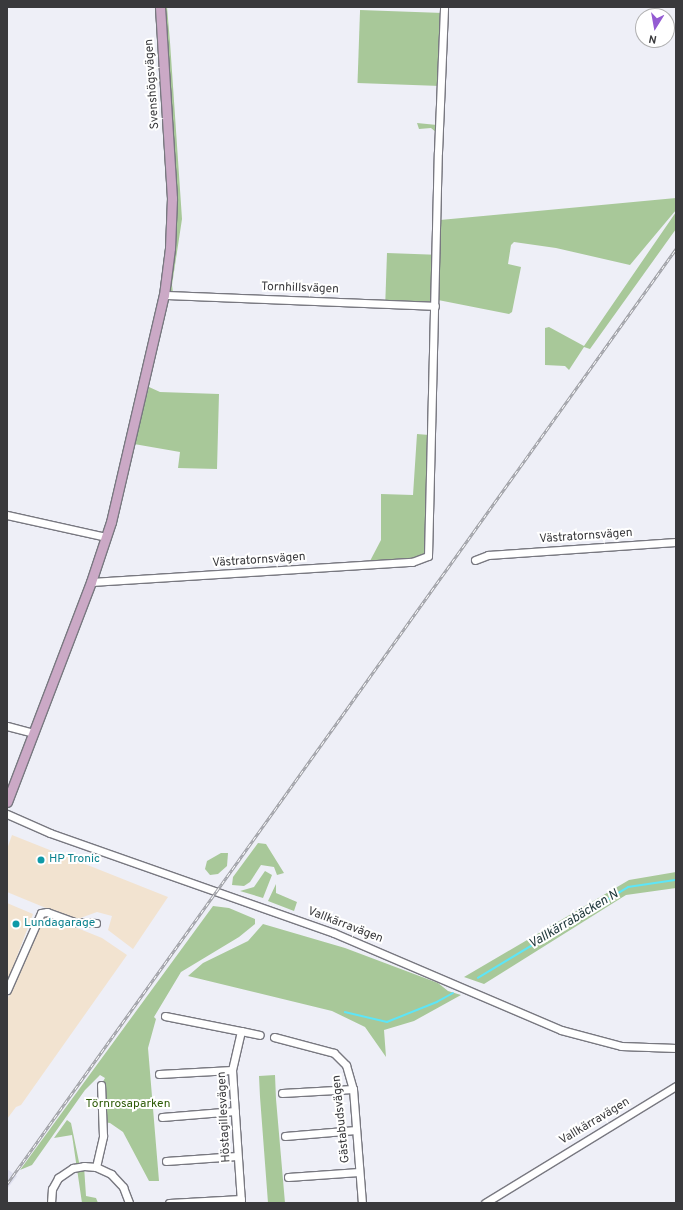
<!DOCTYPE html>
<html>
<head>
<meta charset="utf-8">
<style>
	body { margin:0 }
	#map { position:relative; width:683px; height:1210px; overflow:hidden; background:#eeeff7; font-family:Overpass,sans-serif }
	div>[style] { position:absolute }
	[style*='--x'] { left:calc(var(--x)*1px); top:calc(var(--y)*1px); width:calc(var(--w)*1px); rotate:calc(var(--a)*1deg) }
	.industrial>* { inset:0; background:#f2e3d0 }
	.built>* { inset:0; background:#dfe0ef }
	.green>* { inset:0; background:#a8c899; transform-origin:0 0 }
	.stream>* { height:1.5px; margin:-0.75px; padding:0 0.75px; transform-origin:0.75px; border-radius:0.75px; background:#5de5f7 }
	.roads { filter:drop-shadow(1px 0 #787880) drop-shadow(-1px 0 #787880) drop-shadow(0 1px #787880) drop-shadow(0 -1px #787880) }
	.minor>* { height:7px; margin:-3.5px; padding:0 3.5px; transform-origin:3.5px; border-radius:3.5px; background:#fff }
	.major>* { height:9px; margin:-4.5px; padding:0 4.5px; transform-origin:4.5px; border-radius:4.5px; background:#cba9c6 }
	.rail>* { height:3px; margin-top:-1.5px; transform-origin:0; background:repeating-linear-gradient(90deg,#fff 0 4.5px,#9c9da3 0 9px); box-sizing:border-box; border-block:1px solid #9c9da3 }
	.dots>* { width:11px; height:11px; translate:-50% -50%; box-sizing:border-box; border:2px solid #fff; border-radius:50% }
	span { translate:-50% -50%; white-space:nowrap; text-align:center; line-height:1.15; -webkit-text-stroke:4px #fff; paint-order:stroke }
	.street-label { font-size:12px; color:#39393c }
	.culture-label { font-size:12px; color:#0d838f }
	.left { translate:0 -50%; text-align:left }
	.park-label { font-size:12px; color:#2d5b07 }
	.water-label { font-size:13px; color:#223a3d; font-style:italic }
	.frame { position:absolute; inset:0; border:8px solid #39393c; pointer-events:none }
	.north { position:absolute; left:635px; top:8px; width:40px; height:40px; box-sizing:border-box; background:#fff; border:1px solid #b0b0b1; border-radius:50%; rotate:191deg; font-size:11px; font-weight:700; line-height:16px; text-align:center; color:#39393c }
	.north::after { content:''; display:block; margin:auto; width:14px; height:18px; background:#945bd2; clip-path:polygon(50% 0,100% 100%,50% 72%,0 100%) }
</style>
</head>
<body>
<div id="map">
	<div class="industrial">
		<i style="clip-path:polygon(12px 835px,168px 897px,133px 949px,108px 930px,112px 916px,97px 912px,75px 920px,7px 892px,7px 849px)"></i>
		<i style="clip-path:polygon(7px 903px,33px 914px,7px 983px)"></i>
		<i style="clip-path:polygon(50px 917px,102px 938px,127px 955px,21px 1105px,16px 1107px,7px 1119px,7px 1000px,40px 918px)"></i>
	</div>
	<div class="built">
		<i style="clip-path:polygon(7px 1169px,17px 1176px,7px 1189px)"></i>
	</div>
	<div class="green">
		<i style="clip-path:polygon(163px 7px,167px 7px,170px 42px,182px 219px,172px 285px,173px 293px,169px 289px,176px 185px)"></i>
		<i style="left:443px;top:13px;width:73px;height:83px;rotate:92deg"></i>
		<i style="clip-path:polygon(417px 123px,437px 125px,437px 133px,431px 128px,419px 129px)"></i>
		<i style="clip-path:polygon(676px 198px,676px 210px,630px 265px,556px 248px,514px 242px,511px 245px,508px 264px,521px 267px,512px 312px,509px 314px,438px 300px,440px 220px)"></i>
		<i style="clip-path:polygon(676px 212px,676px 229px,590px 349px,584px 347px,569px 370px,565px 366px,545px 365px,545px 328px,549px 327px,584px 346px)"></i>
		<i style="left:387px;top:253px;width:48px;height:47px;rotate:2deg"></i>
		<i style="clip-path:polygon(149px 387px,160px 392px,219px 394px,217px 469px,178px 468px,180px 452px,134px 444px)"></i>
		<i style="clip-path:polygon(417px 434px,429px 435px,425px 554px,421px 557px,370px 561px,381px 540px,381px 494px,413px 495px)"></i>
		<i style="clip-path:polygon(258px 843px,266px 844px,284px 873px,277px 875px,274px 867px,261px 865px,250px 882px,244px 886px,232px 885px,233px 877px)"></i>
		<i style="clip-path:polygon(221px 853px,228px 853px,227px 866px,218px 874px,210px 875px,205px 869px,207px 861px)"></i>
		<i style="clip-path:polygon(265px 871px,272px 875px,263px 898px,240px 891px,254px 887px)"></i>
		<i style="clip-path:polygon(676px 872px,676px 888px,626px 895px,484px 984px,464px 977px,629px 880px)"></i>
		<i style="clip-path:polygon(276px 884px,276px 893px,297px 902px,294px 911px,268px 901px)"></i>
		<i style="clip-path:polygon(213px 906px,229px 908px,255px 919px,255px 924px,239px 937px,181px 972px,154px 1017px,156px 1019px,148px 1048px,159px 1181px,149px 1181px,123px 1132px,110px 1123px,103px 1122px,101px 1085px,105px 1078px,100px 1075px,85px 1090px,32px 1165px,20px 1170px)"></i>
		<i style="clip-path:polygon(263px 924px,345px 948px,438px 983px,448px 991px,461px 995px,414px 1021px,384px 1030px,386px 1057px,365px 1027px,332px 1011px,188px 976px,203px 963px,248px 941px)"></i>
		<i style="clip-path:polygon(275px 1075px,276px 1099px,285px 1203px,268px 1203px,260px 1097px,259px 1076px)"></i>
		<i style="clip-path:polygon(67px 1120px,71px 1123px,80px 1167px,84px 1166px,86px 1196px,96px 1198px,98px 1203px,82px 1203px,72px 1135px,54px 1138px)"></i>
	</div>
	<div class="stream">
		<i style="--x:478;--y:978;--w:175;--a:-31.2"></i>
		<i style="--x:628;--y:887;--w:49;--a:-8.3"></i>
		<i style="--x:345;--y:1012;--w:43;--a:13.4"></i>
		<i style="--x:387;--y:1022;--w:54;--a:-21.8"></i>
		<i style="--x:437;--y:1002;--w:18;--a:-29"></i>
	</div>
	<div class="roads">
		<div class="minor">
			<i style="--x:164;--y:295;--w:271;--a:2.3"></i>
			<i style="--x:7;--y:515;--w:101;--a:12.5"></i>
			<i style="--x:475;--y:560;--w:14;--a:-21"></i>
			<i style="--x:488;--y:555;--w:188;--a:-4"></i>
			<i style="--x:91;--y:582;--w:322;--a:-3.6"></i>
			<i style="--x:412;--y:562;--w:17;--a:-21"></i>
			<i style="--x:428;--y:556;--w:404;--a:-88.6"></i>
			<i style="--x:438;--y:152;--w:145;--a:-87.6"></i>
			<i style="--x:7;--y:726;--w:27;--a:15"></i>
			<i style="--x:7;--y:814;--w:47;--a:23.8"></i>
			<i style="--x:50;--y:833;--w:301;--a:19.4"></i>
			<i style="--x:334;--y:933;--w:247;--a:23.1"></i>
			<i style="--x:561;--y:1030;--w:62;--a:14.9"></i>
			<i style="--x:621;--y:1046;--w:55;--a:2.1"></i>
			<i style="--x:7;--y:990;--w:84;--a:-66.2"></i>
			<i style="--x:41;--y:913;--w:6;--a:-9"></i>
			<i style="--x:47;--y:912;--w:30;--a:20"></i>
			<i style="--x:75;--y:922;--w:21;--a:3"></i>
			<i style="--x:165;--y:1016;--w:77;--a:11.2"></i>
			<i style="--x:241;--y:1031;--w:40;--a:103"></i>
			<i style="--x:232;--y:1070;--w:133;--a:86.1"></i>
			<i style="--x:241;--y:1031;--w:19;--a:12"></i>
			<i style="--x:274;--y:1037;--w:62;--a:14.9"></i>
			<i style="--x:334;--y:1053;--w:17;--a:45"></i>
			<i style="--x:346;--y:1065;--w:25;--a:74"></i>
			<i style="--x:353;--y:1089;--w:114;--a:85.5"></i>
			<i style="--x:159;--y:1074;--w:73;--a:-3.1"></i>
			<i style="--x:282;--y:1093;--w:71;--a:-3.2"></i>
			<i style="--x:162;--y:1117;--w:73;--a:-4.7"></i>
			<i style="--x:285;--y:1136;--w:71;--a:-4.8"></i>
			<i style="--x:166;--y:1161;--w:71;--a:-4"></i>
			<i style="--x:96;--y:1167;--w:32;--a:-77"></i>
			<i style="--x:103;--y:1136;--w:51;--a:-92.2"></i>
			<i style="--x:288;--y:1177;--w:71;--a:-4"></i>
			<i style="--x:51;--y:1203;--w:14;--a:-86"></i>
			<i style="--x:52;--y:1189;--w:13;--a:-61"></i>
			<i style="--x:58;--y:1178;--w:18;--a:-34"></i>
			<i style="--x:73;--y:1168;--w:11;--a:-10"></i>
			<i style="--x:84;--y:1166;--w:12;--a:5"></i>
			<i style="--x:96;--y:1167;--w:17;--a:25"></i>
			<i style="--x:111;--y:1174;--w:18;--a:47"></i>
			<i style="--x:123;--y:1187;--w:17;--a:69"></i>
			<i style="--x:169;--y:1203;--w:72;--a:-3.2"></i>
			<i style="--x:485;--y:1203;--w:224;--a:-31.5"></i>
		</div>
		<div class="major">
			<i style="--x:7;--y:802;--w:235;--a:-69.1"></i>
			<i style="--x:91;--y:582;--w:63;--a:-71.6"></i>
			<i style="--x:111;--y:522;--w:233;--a:-76.9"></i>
			<i style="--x:164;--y:295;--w:47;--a:-82.7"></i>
			<i style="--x:170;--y:248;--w:50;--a:-87.7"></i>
			<i style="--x:172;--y:198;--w:191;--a:-93.6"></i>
		</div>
	</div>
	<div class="rail">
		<i style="--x:7;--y:1184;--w:1150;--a:-54.42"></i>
	</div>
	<div class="dots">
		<i style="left:41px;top:860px;background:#0f9aa8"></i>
		<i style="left:16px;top:924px;background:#0f9aa8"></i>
	</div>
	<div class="street-label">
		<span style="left:153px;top:84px;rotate:-94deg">Svenshögsvägen</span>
		<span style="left:300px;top:289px;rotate:2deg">Tornhillsvägen</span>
		<span style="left:586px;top:537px;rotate:-4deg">Västratornsvägen</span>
		<span style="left:259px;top:561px;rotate:-4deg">Västratornsvägen</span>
		<span style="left:345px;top:926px;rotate:21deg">Vallkärravägen</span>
		<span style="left:225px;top:1117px;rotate:-93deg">Höstagillesvägen</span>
		<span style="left:342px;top:1119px;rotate:-96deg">Gästabudsvägen</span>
		<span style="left:595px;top:1122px;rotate:-31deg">Vallkärravägen</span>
	</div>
	<div class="culture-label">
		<span class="left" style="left:49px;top:860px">HP Tronic</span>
		<span class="left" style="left:24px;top:924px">Lundagarage</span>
	</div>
	<div class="park-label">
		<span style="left:128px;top:1105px">Törnrosaparken</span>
	</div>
	<div class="water-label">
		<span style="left:574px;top:920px;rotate:-31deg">Vallkärrabäcken N</span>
	</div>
	<div class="frame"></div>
	<div class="north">N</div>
</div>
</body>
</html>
